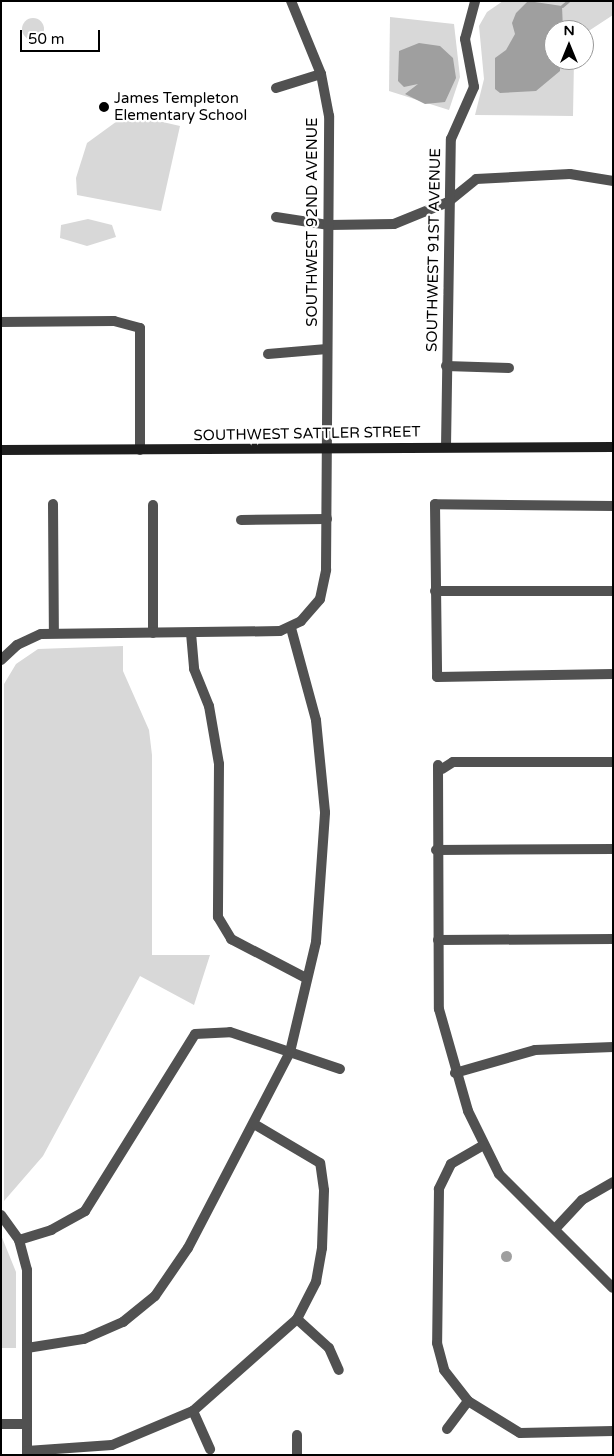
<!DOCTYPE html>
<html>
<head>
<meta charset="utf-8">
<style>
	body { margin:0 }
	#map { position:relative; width:614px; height:1456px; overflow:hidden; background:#fff; font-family:"Varela Round",sans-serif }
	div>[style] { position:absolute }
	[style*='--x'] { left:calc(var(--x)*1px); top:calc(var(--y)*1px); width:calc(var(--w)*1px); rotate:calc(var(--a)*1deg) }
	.green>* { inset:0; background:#d8d8d8 }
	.round { border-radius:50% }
	.water>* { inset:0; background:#9f9f9f }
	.stream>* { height:3px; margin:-1.5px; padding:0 1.5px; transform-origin:1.5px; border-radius:1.5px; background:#9f9f9f }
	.street>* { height:10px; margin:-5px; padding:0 5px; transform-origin:5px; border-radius:5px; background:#515151 }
	.secondary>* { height:10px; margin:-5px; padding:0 5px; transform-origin:5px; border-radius:5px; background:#1e1e1e }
	.dots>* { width:14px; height:14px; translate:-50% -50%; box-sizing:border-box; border:2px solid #fff; border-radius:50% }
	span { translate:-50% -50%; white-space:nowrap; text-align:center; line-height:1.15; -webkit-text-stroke:4.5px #fff; paint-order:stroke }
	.poi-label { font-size:15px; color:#000 }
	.left { translate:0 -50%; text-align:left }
	.street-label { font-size:15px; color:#000 }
	.frame { position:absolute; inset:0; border:2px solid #000; pointer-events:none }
	.north { position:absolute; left:544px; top:20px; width:50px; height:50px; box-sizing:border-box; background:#fff; border:1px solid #999; border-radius:50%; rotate:0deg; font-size:14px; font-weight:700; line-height:20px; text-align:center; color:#000 }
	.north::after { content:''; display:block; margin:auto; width:18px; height:22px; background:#000; clip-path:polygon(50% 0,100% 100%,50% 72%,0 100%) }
	.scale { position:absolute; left:20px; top:30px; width:80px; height:22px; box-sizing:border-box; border:2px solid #000; border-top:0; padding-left:6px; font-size:15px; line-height:18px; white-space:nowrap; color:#000; -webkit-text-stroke:4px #fff; paint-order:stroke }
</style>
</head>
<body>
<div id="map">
	<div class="green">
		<i style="clip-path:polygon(503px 1px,613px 1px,613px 15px,584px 34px,584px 30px,554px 30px,554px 60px,574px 60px,573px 116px,475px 115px,484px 79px,479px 26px,487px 12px)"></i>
		<i style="clip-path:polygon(390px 17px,454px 24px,460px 77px,449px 110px,389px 91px)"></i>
		<i class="round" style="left:22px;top:18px;width:22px;height:22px"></i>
		<i style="clip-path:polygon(141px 117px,180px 126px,161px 211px,77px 195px,76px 178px,87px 143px,120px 119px)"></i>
		<i style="clip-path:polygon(88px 219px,112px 225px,116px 237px,87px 246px,60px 238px,61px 225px)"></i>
		<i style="clip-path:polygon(123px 646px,123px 671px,149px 730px,152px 755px,152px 955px,210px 955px,194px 1005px,140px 976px,43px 1156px,4px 1201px,4px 684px,16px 664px,38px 649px)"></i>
		<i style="clip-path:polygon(1px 1235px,16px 1272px,16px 1348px,1px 1348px)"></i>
	</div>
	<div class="water">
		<i style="clip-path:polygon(528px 1px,562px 6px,563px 30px,554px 30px,554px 60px,560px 60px,560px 71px,536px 91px,500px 93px,495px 89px,495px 58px,506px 50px,515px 34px,512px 23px,516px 13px)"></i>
		<i style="clip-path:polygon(419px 43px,440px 46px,453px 58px,456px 78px,445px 102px,425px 104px,405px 94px,418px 84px,404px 87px,398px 81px,399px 51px)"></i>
		<i class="round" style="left:500.5px;top:1250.5px;width:11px;height:11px"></i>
	</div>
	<div class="stream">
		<i style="--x:562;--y:6;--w:8;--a:-40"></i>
	</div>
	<div class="street">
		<i style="--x:276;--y:88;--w:47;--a:-17.3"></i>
		<i style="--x:276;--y:217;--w:54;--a:8.6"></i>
		<i style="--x:329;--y:225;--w:65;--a:-0.9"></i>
		<i style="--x:394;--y:224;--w:58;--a:-22.2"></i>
		<i style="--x:448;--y:202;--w:36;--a:-39"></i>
		<i style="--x:476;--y:179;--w:94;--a:-3"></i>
		<i style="--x:570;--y:174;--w:44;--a:9.2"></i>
		<i style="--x:1;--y:322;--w:113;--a:-0.5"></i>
		<i style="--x:114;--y:321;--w:27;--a:15"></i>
		<i style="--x:140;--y:328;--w:122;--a:90"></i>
		<i style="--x:268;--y:354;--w:59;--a:-4.8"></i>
		<i style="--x:446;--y:366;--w:63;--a:1.8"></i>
		<i style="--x:446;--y:447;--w:308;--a:-89.1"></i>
		<i style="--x:451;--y:139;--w:57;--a:-66.1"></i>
		<i style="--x:474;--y:87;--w:49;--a:-100.6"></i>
		<i style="--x:465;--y:39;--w:39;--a:-75"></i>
		<i style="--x:53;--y:504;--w:129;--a:89.6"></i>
		<i style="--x:613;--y:506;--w:178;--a:-179.4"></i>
		<i style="--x:435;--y:504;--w:173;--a:89.3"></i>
		<i style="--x:437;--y:677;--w:176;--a:-1"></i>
		<i style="--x:241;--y:520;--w:86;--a:-0.7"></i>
		<i style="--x:435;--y:591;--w:178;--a:0"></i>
		<i style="--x:153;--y:633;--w:128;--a:-90"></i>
		<i style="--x:191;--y:633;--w:36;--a:85"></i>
		<i style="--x:194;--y:669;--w:40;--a:68"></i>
		<i style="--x:209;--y:706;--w:59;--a:80.2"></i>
		<i style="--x:219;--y:764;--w:153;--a:90.4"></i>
		<i style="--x:218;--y:917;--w:26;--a:59"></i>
		<i style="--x:231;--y:939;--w:85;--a:27.5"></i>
		<i style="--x:1;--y:660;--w:22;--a:-43"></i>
		<i style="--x:17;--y:645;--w:26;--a:-25"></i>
		<i style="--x:41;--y:634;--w:239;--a:-0.7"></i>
		<i style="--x:280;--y:631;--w:23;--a:-25"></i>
		<i style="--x:301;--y:621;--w:29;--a:-49"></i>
		<i style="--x:320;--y:599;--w:30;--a:-78"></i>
		<i style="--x:326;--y:570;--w:454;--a:-89.6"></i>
		<i style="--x:329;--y:116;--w:43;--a:-100.8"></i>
		<i style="--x:321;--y:74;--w:79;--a:-112.3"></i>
		<i style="--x:438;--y:765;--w:244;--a:89.8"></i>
		<i style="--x:439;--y:1009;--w:106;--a:74.1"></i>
		<i style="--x:468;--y:1111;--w:70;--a:63.8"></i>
		<i style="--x:499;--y:1174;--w:161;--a:45"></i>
		<i style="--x:442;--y:769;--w:13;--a:-32"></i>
		<i style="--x:453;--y:762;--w:160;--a:0"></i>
		<i style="--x:436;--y:850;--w:177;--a:-0.3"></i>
		<i style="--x:438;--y:940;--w:175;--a:-0.3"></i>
		<i style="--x:455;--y:1073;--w:83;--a:-16"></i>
		<i style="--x:535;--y:1050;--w:78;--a:-2.2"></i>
		<i style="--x:482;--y:1146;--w:36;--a:150"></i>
		<i style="--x:451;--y:1164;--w:28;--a:116"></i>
		<i style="--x:439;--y:1189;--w:154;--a:90.7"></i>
		<i style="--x:437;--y:1343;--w:28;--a:75"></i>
		<i style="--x:444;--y:1370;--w:39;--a:52"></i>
		<i style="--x:468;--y:1401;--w:61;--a:31.6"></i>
		<i style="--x:520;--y:1433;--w:93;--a:-1.2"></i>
		<i style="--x:1;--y:1215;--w:31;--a:54"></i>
		<i style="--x:19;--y:1240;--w:31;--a:75"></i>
		<i style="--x:27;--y:1270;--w:185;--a:90"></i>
		<i style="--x:555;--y:1229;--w:40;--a:-47"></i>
		<i style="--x:582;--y:1200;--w:36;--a:-30"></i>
		<i style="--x:19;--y:1240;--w:34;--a:-17"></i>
		<i style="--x:51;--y:1230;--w:39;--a:-29"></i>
		<i style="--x:85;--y:1211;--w:208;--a:-58.1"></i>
		<i style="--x:195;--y:1034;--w:35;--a:-3"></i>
		<i style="--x:230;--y:1032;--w:116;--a:18.6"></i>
		<i style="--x:297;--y:1319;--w:43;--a:42.2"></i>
		<i style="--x:329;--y:1348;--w:24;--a:66"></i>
		<i style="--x:27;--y:1348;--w:58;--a:-9"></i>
		<i style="--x:84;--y:1339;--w:43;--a:-23.6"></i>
		<i style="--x:123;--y:1322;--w:41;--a:-39.1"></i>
		<i style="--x:155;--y:1296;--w:58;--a:-55.5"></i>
		<i style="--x:188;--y:1248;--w:221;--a:-62.5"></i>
		<i style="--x:290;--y:1052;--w:113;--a:-76.7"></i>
		<i style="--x:316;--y:942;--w:130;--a:-86"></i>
		<i style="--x:325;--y:812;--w:92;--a:-95.6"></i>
		<i style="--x:316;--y:720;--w:95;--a:-105.2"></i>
		<i style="--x:193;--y:1411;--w:42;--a:65.9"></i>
		<i style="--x:1;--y:1424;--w:26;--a:0"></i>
		<i style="--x:447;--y:1429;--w:35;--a:-53"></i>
		<i style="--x:297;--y:1435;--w:20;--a:90"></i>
		<i style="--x:27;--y:1451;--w:85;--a:-4"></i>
		<i style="--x:112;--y:1445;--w:88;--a:-22.8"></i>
		<i style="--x:193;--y:1411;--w:139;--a:-41.5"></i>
		<i style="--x:297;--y:1319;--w:42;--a:-62.8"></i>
		<i style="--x:316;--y:1282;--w:35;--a:-80"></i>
		<i style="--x:322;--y:1248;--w:58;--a:-88"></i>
		<i style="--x:324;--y:1190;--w:27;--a:-98"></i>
		<i style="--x:320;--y:1163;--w:77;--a:-149.4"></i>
	</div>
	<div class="secondary">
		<i style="--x:1;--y:450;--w:612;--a:-0.28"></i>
	</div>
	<div class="dots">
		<i style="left:104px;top:107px;background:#000"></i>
	</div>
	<div class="poi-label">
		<span class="left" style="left:114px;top:107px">James Templeton<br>Elementary School</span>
	</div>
	<div class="street-label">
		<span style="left:313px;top:222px;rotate:-90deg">SOUTHWEST 92ND AVENUE</span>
		<span style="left:434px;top:250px;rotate:-89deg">SOUTHWEST 91ST AVENUE</span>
		<span style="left:307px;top:434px;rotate:-1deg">SOUTHWEST SATTLER STREET</span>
	</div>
	<div class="frame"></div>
	<div class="north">N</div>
	<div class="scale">50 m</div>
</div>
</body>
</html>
